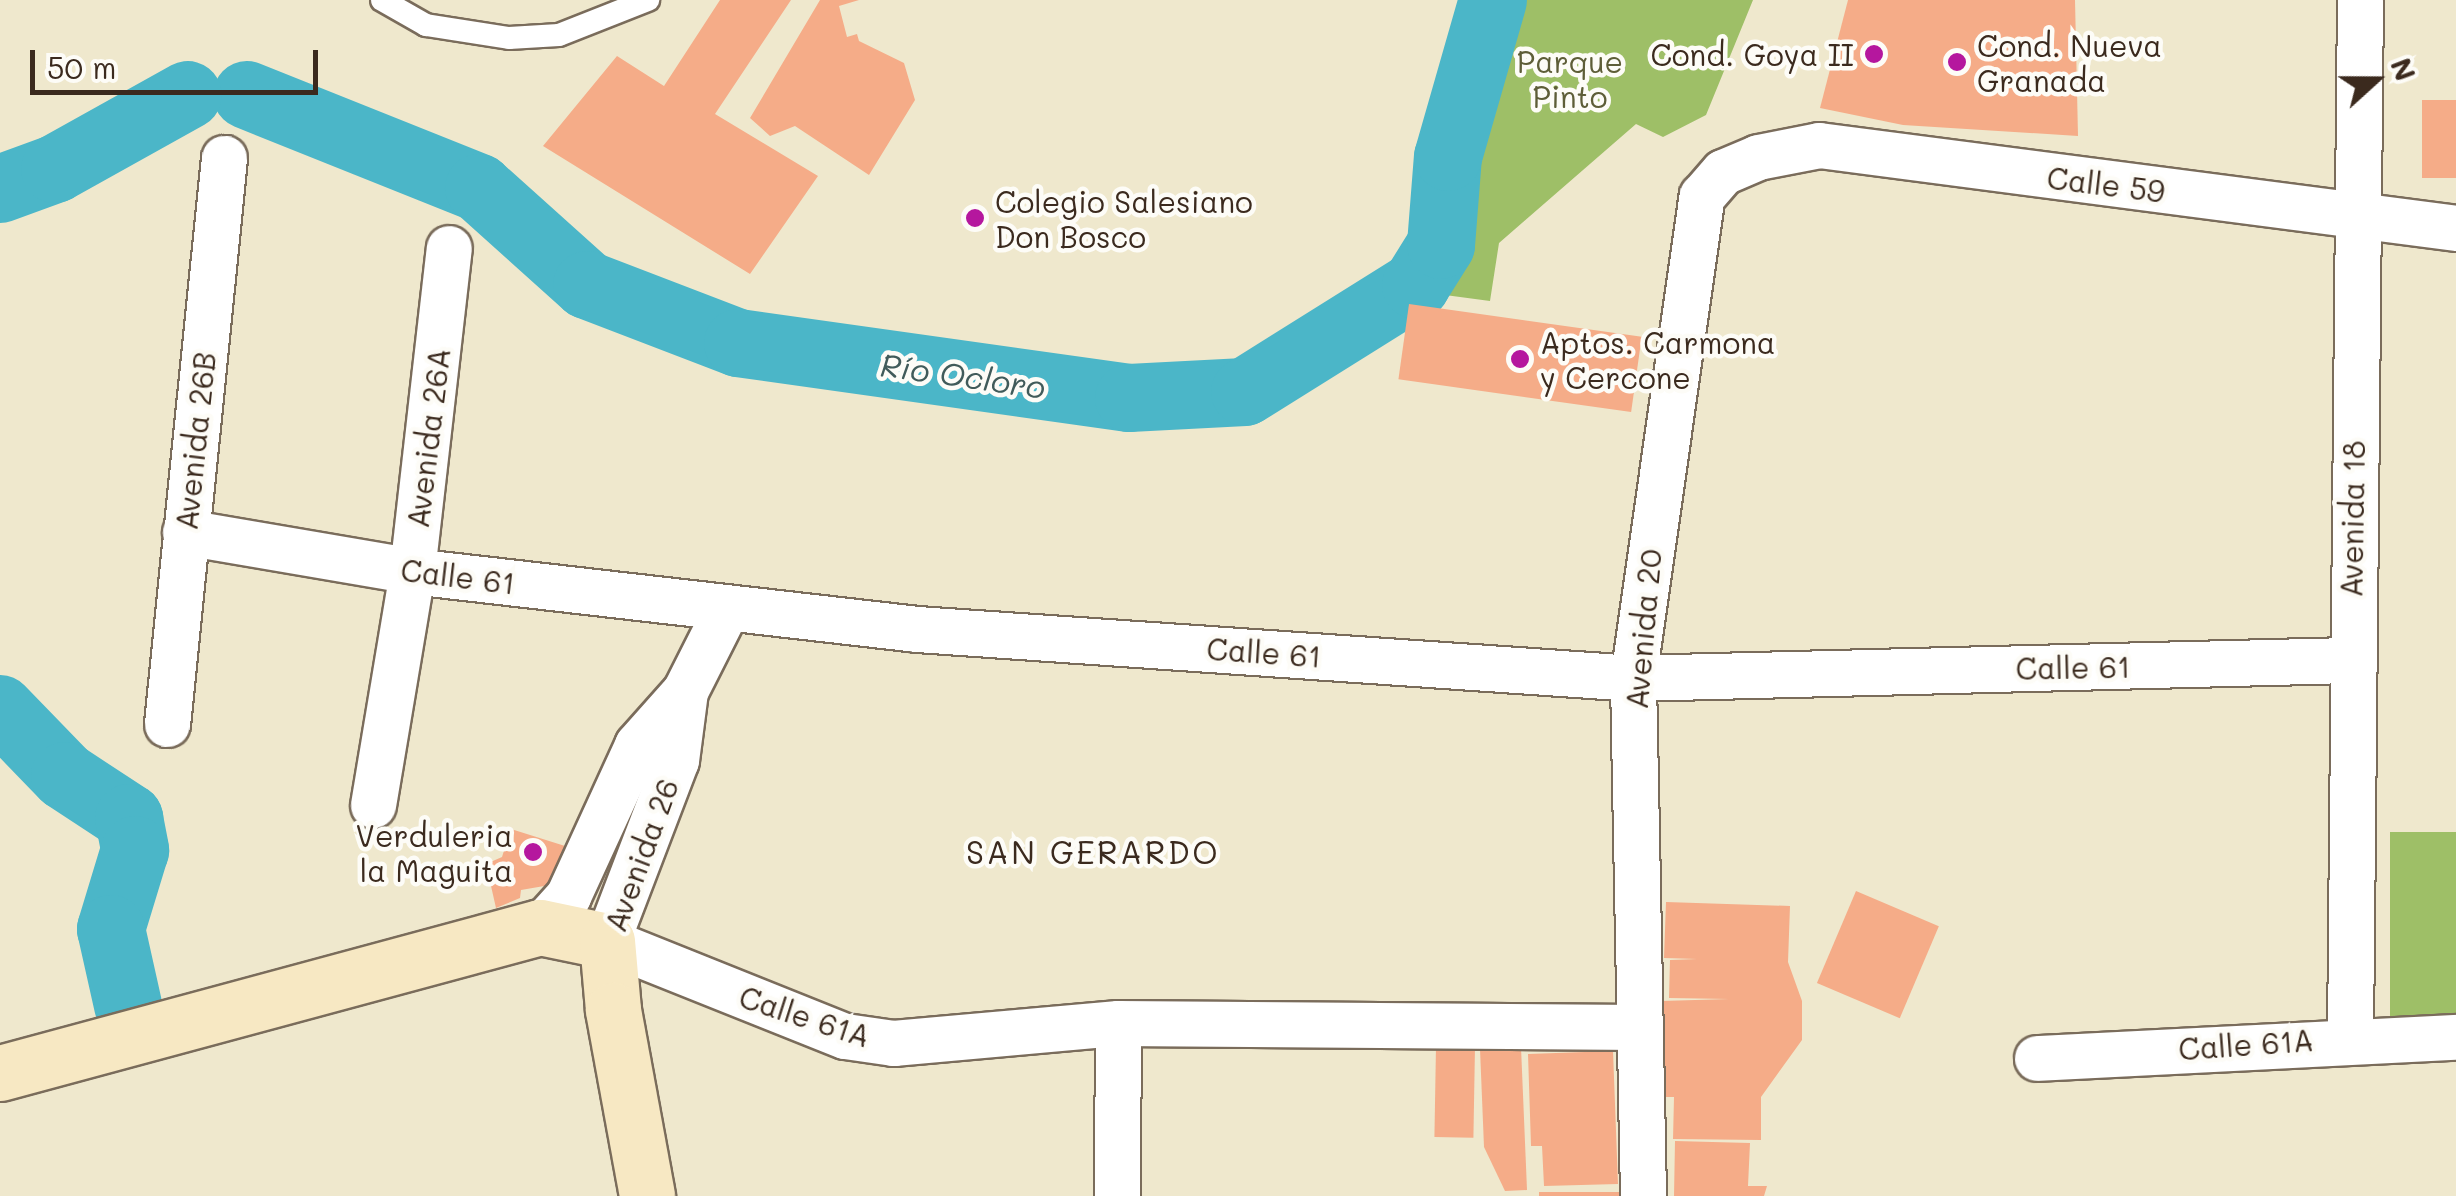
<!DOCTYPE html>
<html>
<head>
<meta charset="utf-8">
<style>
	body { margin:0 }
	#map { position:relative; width:2456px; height:1196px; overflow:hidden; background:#efe8cd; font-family:Mali,sans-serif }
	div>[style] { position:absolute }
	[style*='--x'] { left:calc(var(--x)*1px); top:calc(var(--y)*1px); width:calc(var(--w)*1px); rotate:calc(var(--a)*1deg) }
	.green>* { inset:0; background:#9ebf67; transform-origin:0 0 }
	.river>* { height:68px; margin:-34px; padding:0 34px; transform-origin:34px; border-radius:34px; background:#4bb6c8 }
	.building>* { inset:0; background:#f5ac88; transform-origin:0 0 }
	.roads { filter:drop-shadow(2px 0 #7a6c5b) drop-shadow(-2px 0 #7a6c5b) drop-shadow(0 2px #7a6c5b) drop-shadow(0 -2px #7a6c5b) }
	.lane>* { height:22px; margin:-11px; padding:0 11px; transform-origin:11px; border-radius:11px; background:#fff }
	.street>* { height:45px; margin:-22.5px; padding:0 22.5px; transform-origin:22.5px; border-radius:22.5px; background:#fff }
	.secondary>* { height:55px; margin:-27.5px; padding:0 27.5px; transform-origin:27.5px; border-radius:27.5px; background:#f7e8c3 }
	.dots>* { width:28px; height:28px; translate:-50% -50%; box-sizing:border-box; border:5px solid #fdfcf7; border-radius:50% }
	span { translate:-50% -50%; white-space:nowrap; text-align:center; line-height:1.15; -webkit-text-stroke:9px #fdfcf7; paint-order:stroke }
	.poi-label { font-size:30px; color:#3b2a1e }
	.left { translate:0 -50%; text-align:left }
	.right { translate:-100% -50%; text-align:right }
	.park-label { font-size:30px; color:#5e5e38 }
	.street-label { font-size:30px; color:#3b2a1e }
	.water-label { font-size:32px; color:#415b5a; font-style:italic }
	.neighbourhood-label { font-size:32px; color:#3b2a1e; letter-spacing:2.5px }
	.north { position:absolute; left:2326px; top:30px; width:100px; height:100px; -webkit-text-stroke:8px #fdfcf7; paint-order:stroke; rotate:69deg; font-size:28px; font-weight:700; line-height:40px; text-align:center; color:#3b2a1e }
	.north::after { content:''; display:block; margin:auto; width:35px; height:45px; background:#3b2a1e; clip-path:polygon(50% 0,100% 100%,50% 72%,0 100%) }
	.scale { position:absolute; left:30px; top:50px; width:288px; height:45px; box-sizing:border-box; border:5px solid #3b2a1e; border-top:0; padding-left:12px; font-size:30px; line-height:35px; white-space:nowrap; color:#3b2a1e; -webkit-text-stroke:8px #fdfcf7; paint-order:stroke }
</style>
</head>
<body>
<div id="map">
	<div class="green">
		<i style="clip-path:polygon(1520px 0,1753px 0,1706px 115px,1663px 137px,1636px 124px,1499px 243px,1490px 301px,1430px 293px,1457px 251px,1477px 103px,1507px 17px)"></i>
		<i style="left:2456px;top:832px;width:186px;height:66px;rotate:90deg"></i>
	</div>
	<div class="river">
		<i style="--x:247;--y:95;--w:250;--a:21.8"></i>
		<i style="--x:479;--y:188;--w:145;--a:41.9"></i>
		<i style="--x:587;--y:285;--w:162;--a:21"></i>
		<i style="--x:738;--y:343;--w:395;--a:8"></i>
		<i style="--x:1129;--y:398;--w:116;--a:-3"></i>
		<i style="--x:1245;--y:392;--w:202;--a:-32"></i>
		<i style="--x:1416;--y:285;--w:47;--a:-58"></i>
		<i style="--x:1441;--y:245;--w:88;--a:-85.5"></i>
		<i style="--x:1448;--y:157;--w:163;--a:-74"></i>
		<i style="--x:0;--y:189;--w:59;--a:-20"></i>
		<i style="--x:55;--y:169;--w:152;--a:-29.1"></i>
		<i style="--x:0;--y:709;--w:93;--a:45.9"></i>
		<i style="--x:65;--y:776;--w:77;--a:33.3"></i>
		<i style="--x:129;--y:818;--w:33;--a:79"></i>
		<i style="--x:135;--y:850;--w:83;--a:106.9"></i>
		<i style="--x:111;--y:929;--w:78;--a:77.4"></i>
	</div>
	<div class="building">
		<i style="clip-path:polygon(720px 0,791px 0,715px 114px,818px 176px,750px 274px,543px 146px,617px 56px,664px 86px)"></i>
		<i style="clip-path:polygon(820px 0,859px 0,839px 6px,847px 37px,857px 34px,859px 41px,904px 63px,915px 100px,869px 175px,795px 126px,770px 136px,750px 118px)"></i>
		<i style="clip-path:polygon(1848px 0,2075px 0,2078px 136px,1903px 125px,1820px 108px)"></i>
		<i style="left:2422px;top:100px;width:34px;height:78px"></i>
		<i style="left:1409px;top:304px;width:235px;height:76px;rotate:8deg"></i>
		<i style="clip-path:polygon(511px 829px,565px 846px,550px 885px,521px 890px,520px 898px,496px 908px,486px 864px,502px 857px)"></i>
		<i style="left:1856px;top:891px;width:90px;height:100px;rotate:23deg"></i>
		<i style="clip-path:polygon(1666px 902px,1790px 906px,1788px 962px,1802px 1001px,1802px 1040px,1761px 1097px,1761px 1140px,1673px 1139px,1674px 1097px,1661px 1097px,1661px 1001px,1729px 999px,1669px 998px,1670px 960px,1697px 959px,1664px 958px)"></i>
		<i style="left:1436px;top:1046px;width:39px;height:91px;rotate:1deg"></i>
		<i style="clip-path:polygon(1521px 1047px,1527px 1190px,1505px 1191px,1484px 1147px,1480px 1049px)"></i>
		<i style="clip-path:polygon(1613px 1051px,1618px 1184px,1544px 1186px,1542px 1146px,1531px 1146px,1528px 1054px)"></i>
		<i style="clip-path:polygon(1675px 1141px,1750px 1143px,1748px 1186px,1767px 1186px,1764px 1196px,1674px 1196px)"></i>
		<i style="left:1539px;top:1192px;width:81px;height:4px"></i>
	</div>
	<div class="roads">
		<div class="lane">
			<i style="--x:382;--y:0;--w:51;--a:29.6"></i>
			<i style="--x:426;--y:25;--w:84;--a:8.9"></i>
			<i style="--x:509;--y:38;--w:50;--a:-3.4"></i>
			<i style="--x:559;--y:35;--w:96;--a:-21.5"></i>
		</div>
		<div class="street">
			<i style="--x:185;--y:532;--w:230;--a:9.7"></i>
			<i style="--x:412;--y:571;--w:508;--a:6.55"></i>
			<i style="--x:917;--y:629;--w:718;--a:3.91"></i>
			<i style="--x:1633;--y:678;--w:717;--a:-1.44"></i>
			<i style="--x:685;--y:691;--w:70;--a:97.4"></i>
			<i style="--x:676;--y:760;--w:194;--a:110.9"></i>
			<i style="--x:607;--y:941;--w:256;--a:21.8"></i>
			<i style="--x:845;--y:1036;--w:49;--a:8.3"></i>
			<i style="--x:893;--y:1043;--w:226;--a:-5.1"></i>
			<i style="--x:1118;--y:1023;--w:522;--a:0.44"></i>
			<i style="--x:167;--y:724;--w:569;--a:-84.25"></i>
			<i style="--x:373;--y:805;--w:237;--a:-80.5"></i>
			<i style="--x:412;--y:571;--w:325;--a:-83.5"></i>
			<i style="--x:540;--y:927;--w:42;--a:-47.9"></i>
			<i style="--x:568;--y:896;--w:166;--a:-65.4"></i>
			<i style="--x:637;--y:745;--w:72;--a:-48.4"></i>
			<i style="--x:685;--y:691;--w:93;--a:-63.2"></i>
			<i style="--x:2350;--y:1037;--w:1037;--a:-89.45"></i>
			<i style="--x:2037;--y:1058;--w:420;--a:-2.9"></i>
			<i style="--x:1117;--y:1196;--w:173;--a:-89.7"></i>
			<i style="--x:1643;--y:1196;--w:518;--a:-91.11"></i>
			<i style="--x:1633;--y:678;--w:487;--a:-81.9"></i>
			<i style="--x:1702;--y:196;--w:32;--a:-49"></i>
			<i style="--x:1723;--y:172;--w:38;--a:-23"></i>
			<i style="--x:1758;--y:157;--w:62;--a:-11.1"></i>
			<i style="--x:1819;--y:145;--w:642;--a:7.42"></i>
		</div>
		<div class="secondary">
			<i style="--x:0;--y:1073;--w:559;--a:-15.13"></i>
			<i style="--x:540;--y:927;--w:68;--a:11.8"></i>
			<i style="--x:607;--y:941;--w:69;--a:85"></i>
			<i style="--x:613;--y:1010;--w:189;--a:79.6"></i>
		</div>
	</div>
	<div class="dots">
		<i style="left:1874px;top:54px;background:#b5179e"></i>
		<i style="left:1957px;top:62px;background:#b5179e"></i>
		<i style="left:975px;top:218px;background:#b5179e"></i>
		<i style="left:1520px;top:359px;background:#b5179e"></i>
		<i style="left:533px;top:852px;background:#b5179e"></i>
	</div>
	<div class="poi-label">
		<span class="left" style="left:1977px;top:62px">Cond. Nueva<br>Granada</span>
		<span class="right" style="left:1854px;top:54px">Cond. Goya II</span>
		<span class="left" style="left:995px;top:218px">Colegio Salesiano<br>Don Bosco</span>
		<span class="left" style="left:1540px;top:359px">Aptos. Carmona<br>y Cercone</span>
		<span class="right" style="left:513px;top:852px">Verduleria<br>la Maguita</span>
	</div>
	<div class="park-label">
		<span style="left:1570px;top:78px">Parque<br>Pinto</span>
	</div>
	<div class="street-label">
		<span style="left:2106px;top:184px;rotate:7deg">Calle 59</span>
		<span style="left:428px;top:438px;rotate:-83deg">Avenida 26A</span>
		<span style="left:195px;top:441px;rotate:-84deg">Avenida 26B</span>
		<span style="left:2352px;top:519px;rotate:-89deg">Avenida 18</span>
		<span style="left:458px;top:576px;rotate:7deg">Calle 61</span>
		<span style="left:1643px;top:629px;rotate:-85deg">Avenida 20</span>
		<span style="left:1264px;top:652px;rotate:4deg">Calle 61</span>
		<span style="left:2073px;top:667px;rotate:-1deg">Calle 61</span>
		<span style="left:641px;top:855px;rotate:-70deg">Avenida 26</span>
		<span style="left:805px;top:1016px;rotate:18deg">Calle 61A</span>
		<span style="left:2246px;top:1044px;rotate:-4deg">Calle 61A</span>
	</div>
	<div class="water-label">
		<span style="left:963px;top:375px;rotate:8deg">Río Ocloro</span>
	</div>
	<div class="neighbourhood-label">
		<span style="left:1093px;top:851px">SAN GERARDO</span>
	</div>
	<div class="north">N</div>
	<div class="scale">50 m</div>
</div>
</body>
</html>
